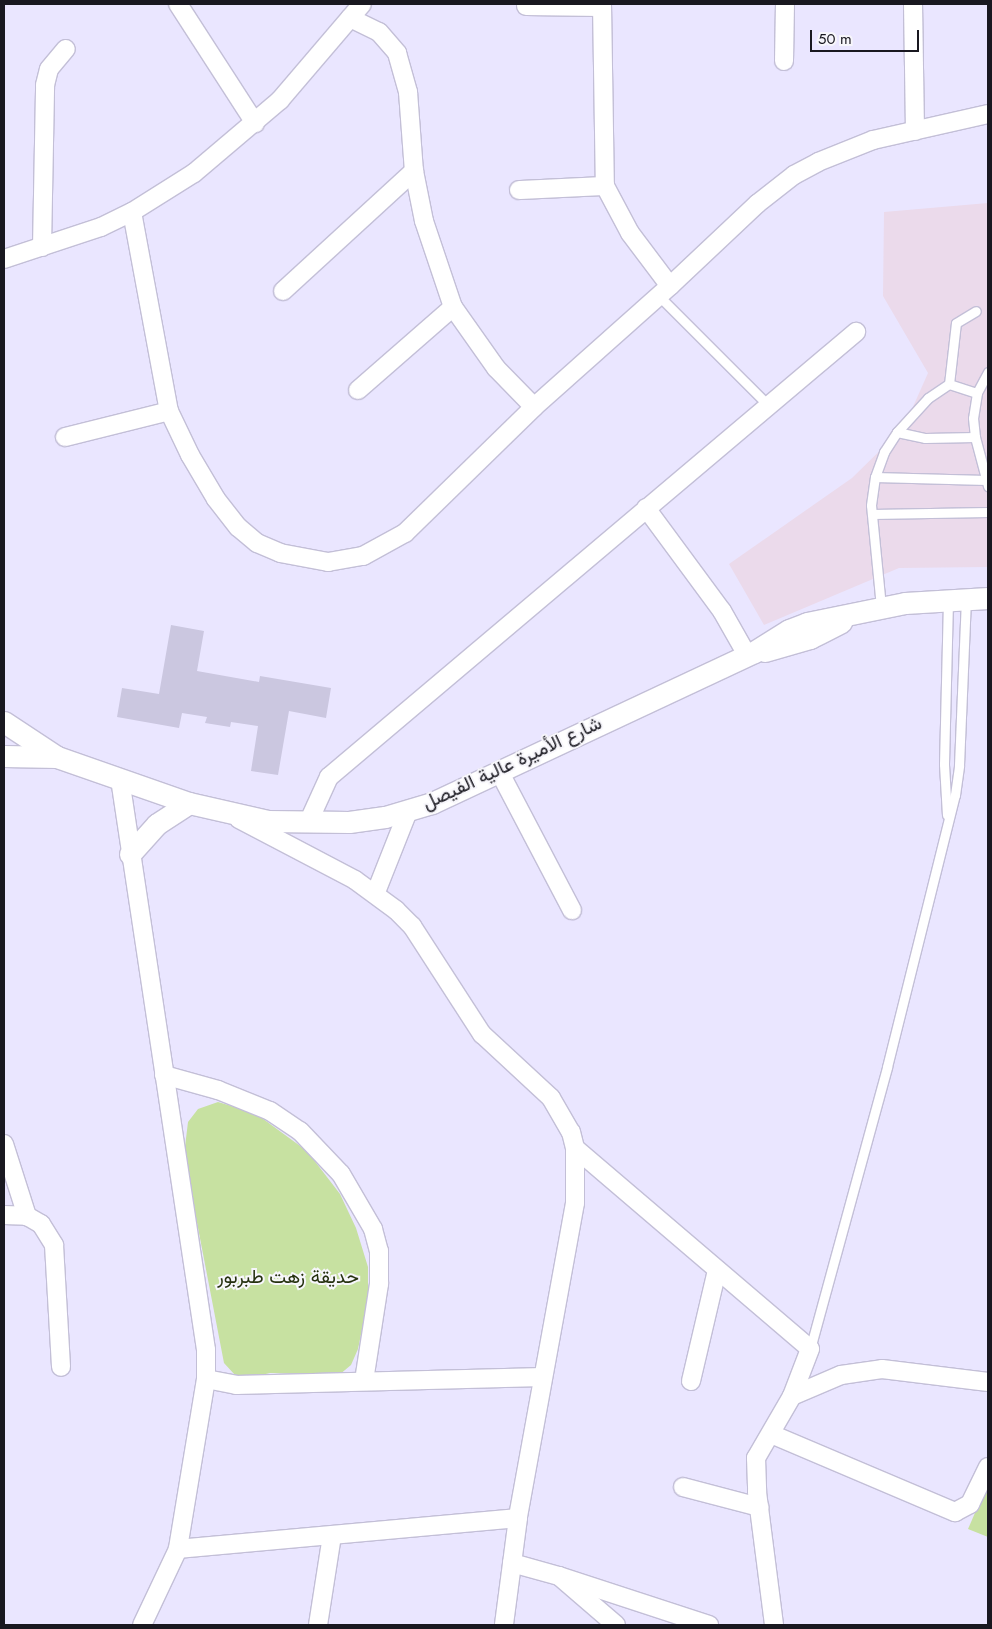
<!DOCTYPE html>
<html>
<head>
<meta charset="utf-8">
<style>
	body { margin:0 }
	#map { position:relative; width:992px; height:1629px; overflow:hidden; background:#eae6ff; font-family:Jost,Vazirmatn,sans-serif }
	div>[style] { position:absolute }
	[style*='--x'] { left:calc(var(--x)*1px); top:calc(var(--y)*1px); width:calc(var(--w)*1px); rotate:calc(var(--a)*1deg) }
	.commercial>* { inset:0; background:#ebdaeb }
	.green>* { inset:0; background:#c7e1a1 }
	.building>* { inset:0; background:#cbc7e0 }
	.roads { filter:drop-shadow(1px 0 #c3bfd7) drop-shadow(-1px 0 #c3bfd7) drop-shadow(0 1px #c3bfd7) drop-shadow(0 -1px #c3bfd7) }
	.service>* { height:9px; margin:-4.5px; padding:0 4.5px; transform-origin:4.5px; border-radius:4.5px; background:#fff }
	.minor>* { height:18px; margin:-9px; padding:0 9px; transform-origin:9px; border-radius:9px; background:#fff }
	.tertiary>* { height:21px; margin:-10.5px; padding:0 10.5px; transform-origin:10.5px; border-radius:10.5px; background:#fff }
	span { translate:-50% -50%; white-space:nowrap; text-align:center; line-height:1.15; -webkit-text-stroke:4px #f7f6fb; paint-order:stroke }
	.street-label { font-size:19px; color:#191820 }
	.park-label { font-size:19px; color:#25310f }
	.frame { position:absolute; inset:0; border:5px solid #191820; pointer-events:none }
	.scale { position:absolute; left:810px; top:30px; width:109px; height:22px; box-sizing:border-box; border:2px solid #191820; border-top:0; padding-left:6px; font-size:15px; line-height:18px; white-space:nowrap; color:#191820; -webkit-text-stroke:4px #f7f6fb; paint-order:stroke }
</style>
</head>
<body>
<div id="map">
	<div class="commercial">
		<i style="clip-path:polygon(988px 203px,988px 567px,899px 568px,764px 625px,729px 564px,852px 478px,904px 427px,928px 373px,883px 296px,884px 212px)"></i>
	</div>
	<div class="green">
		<i style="clip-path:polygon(218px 1102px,255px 1113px,307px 1151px,340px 1194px,356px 1228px,368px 1267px,368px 1300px,358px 1349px,351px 1365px,339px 1375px,270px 1373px,253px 1377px,235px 1375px,224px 1363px,184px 1155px,188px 1122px,198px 1109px)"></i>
		<i style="clip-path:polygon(988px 1483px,988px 1537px,968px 1529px)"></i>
	</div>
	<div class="building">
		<i style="clip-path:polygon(171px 625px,204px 631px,197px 671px,259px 682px,260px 676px,331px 688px,326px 718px,289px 711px,278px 775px,251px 771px,258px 726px,231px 722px,230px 727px,205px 723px,207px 717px,182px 713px,179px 728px,117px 717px,122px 688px,159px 694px)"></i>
	</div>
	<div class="roads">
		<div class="service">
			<i style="--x:659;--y:296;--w:153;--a:45"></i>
			<i style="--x:988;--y:372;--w:24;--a:118"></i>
			<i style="--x:977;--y:393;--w:25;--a:99"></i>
			<i style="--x:973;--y:418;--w:19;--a:84"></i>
			<i style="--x:975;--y:437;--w:51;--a:75.1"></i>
			<i style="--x:949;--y:384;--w:29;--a:18"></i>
			<i style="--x:897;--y:432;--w:29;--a:12"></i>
			<i style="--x:925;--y:438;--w:50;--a:-1.1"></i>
			<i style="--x:875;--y:477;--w:111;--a:1.5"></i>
			<i style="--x:872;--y:514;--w:116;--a:-1"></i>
			<i style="--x:881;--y:607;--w:102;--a:-95.6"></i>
			<i style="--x:871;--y:505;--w:28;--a:-82"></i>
			<i style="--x:875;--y:477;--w:27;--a:-70"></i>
			<i style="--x:884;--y:452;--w:24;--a:-57"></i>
			<i style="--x:897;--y:432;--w:46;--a:-47.6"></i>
			<i style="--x:928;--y:398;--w:25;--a:-34"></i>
			<i style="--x:949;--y:384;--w:61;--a:-83.5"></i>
			<i style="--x:956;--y:323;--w:23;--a:-31"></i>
			<i style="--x:947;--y:815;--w:51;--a:-93.4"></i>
			<i style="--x:944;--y:764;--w:164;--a:-88.6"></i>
			<i style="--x:810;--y:1349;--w:292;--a:-74.7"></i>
			<i style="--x:887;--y:1067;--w:280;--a:-76"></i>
			<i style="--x:955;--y:795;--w:30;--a:-82"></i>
			<i style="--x:959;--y:765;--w:165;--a:-87.6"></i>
		</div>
		<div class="minor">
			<i style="--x:178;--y:4;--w:142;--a:57.1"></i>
			<i style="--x:602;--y:4;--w:182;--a:89.1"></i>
			<i style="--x:605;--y:186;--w:53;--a:62"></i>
			<i style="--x:630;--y:233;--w:66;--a:53"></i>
			<i style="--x:913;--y:4;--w:127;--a:89.1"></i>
			<i style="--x:526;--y:6;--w:75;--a:0.8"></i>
			<i style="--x:350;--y:18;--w:32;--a:26"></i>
			<i style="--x:379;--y:32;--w:28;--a:49"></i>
			<i style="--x:397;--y:53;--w:41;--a:74.2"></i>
			<i style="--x:408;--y:92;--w:79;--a:85.7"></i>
			<i style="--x:414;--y:171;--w:51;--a:78.7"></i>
			<i style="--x:424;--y:221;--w:91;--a:71.4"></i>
			<i style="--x:453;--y:307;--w:75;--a:54.8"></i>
			<i style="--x:496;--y:368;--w:54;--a:45.7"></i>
			<i style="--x:784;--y:61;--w:57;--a:-89"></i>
			<i style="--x:519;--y:190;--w:86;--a:-2.7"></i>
			<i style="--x:132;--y:212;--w:202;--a:79.5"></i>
			<i style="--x:169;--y:411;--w:49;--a:64.5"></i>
			<i style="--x:190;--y:455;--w:51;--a:59.4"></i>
			<i style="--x:216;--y:499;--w:36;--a:52"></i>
			<i style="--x:238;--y:527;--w:25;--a:40"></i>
			<i style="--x:257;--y:543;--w:25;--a:23"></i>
			<i style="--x:280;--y:553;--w:49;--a:10.6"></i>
			<i style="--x:328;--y:562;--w:36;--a:-10"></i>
			<i style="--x:363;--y:556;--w:48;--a:-28.7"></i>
			<i style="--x:405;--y:533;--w:180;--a:-44.3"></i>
			<i style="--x:534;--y:407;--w:182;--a:-41.7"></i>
			<i style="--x:670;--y:286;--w:120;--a:-43.3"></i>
			<i style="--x:757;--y:204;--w:47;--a:-38.1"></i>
			<i style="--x:794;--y:175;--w:27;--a:-28"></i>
			<i style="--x:818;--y:162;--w:59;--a:-21.8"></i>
			<i style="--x:873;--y:140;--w:118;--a:-12.7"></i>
			<i style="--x:42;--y:247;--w:162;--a:-88.9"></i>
			<i style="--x:45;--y:85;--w:16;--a:-76"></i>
			<i style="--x:49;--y:69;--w:26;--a:-50"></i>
			<i style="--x:4;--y:259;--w:102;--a:-18.3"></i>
			<i style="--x:101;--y:227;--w:34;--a:-26"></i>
			<i style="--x:132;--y:212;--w:73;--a:-32.2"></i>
			<i style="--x:194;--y:173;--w:113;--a:-40.3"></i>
			<i style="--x:280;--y:100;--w:126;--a:-49.5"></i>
			<i style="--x:283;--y:291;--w:178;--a:-42.5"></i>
			<i style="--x:358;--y:390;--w:126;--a:-41.1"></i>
			<i style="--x:65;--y:437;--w:107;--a:-14"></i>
			<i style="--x:646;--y:508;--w:128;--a:53.6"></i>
			<i style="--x:722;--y:611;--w:51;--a:60.4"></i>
			<i style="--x:500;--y:773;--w:155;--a:62.3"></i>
			<i style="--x:120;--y:779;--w:577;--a:81.43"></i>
			<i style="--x:206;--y:1350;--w:29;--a:90"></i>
			<i style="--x:206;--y:1379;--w:172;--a:99.4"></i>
			<i style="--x:178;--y:1549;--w:84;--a:115.3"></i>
			<i style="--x:239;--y:819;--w:131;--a:27.7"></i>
			<i style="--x:355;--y:880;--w:51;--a:36.2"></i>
			<i style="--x:396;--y:910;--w:23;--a:45"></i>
			<i style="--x:412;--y:926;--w:129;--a:57.1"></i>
			<i style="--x:482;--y:1034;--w:94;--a:42.8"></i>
			<i style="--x:551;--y:1098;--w:39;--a:60"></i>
			<i style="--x:571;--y:1132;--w:16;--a:76"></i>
			<i style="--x:575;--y:1148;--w:55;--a:90"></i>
			<i style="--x:575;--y:1203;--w:320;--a:100.3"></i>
			<i style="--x:518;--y:1518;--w:108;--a:97.5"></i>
			<i style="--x:308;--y:823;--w:51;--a:-65.5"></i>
			<i style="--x:329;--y:777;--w:690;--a:-40.18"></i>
			<i style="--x:376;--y:892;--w:87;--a:-68.4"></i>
			<i style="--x:164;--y:1075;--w:56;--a:15.5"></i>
			<i style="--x:218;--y:1090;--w:56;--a:22"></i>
			<i style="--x:270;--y:1111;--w:36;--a:34"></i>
			<i style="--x:300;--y:1131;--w:59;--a:46.4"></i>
			<i style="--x:341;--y:1174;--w:64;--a:59.8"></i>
			<i style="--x:373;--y:1229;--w:23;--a:75"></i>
			<i style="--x:379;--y:1251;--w:33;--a:90"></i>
			<i style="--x:379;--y:1284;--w:98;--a:98.8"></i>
			<i style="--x:4;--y:1144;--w:76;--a:72.3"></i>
			<i style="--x:575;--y:1148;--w:309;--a:40.5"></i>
			<i style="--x:810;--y:1349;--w:50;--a:111"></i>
			<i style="--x:792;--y:1396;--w:72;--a:120.1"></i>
			<i style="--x:756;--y:1458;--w:34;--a:88"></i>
			<i style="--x:757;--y:1492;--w:134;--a:82.7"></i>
			<i style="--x:4;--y:1215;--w:23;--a:2"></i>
			<i style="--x:27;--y:1216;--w:16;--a:30"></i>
			<i style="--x:41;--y:1224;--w:25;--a:58"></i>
			<i style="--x:54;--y:1245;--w:122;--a:86.7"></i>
			<i style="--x:206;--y:1379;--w:31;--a:11"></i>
			<i style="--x:236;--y:1385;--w:307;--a:-1.5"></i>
			<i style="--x:691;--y:1381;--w:114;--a:-76.8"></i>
			<i style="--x:792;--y:1396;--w:53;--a:-23.2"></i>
			<i style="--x:841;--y:1375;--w:41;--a:-8.3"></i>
			<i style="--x:882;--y:1369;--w:107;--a:7"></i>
			<i style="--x:771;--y:1434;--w:200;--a:23"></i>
			<i style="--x:955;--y:1512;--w:17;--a:-28"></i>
			<i style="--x:970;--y:1504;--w:41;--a:-64.1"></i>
			<i style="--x:683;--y:1487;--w:79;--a:14.7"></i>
			<i style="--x:178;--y:1549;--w:341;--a:-5.2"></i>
			<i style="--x:512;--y:1563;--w:49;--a:15.5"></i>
			<i style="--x:559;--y:1576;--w:75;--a:40.7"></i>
			<i style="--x:559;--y:1576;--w:158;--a:18.1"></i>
			<i style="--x:318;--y:1625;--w:90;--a:-81.1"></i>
		</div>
		<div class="tertiary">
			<i style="--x:765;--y:651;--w:47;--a:-16.1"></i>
			<i style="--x:810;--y:638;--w:35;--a:-27"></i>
			<i style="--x:4;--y:722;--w:64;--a:33.4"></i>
			<i style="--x:57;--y:757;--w:140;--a:19.2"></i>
			<i style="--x:189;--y:803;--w:81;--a:12.8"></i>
			<i style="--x:268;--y:821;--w:81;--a:0.7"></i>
			<i style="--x:349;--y:822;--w:36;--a:-8"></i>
			<i style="--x:385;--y:817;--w:49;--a:-16.6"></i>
			<i style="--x:432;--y:803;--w:356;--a:-25.1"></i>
			<i style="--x:754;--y:652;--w:41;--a:-32.2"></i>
			<i style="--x:789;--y:630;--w:19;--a:-21"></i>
			<i style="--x:807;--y:623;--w:100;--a:-11.5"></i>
			<i style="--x:905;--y:603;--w:83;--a:-3.4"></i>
			<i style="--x:4;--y:756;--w:53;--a:1.1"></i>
			<i style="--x:130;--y:854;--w:40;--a:-48"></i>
			<i style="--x:157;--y:824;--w:38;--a:-33"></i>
		</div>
	</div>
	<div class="street-label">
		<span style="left:512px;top:763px;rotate:-25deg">شارع الأميرة عالية الفيصل</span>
	</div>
	<div class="park-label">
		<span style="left:288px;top:1277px">حديقة زهت طبربور</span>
	</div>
	<div class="frame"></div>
	<div class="scale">50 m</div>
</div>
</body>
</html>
